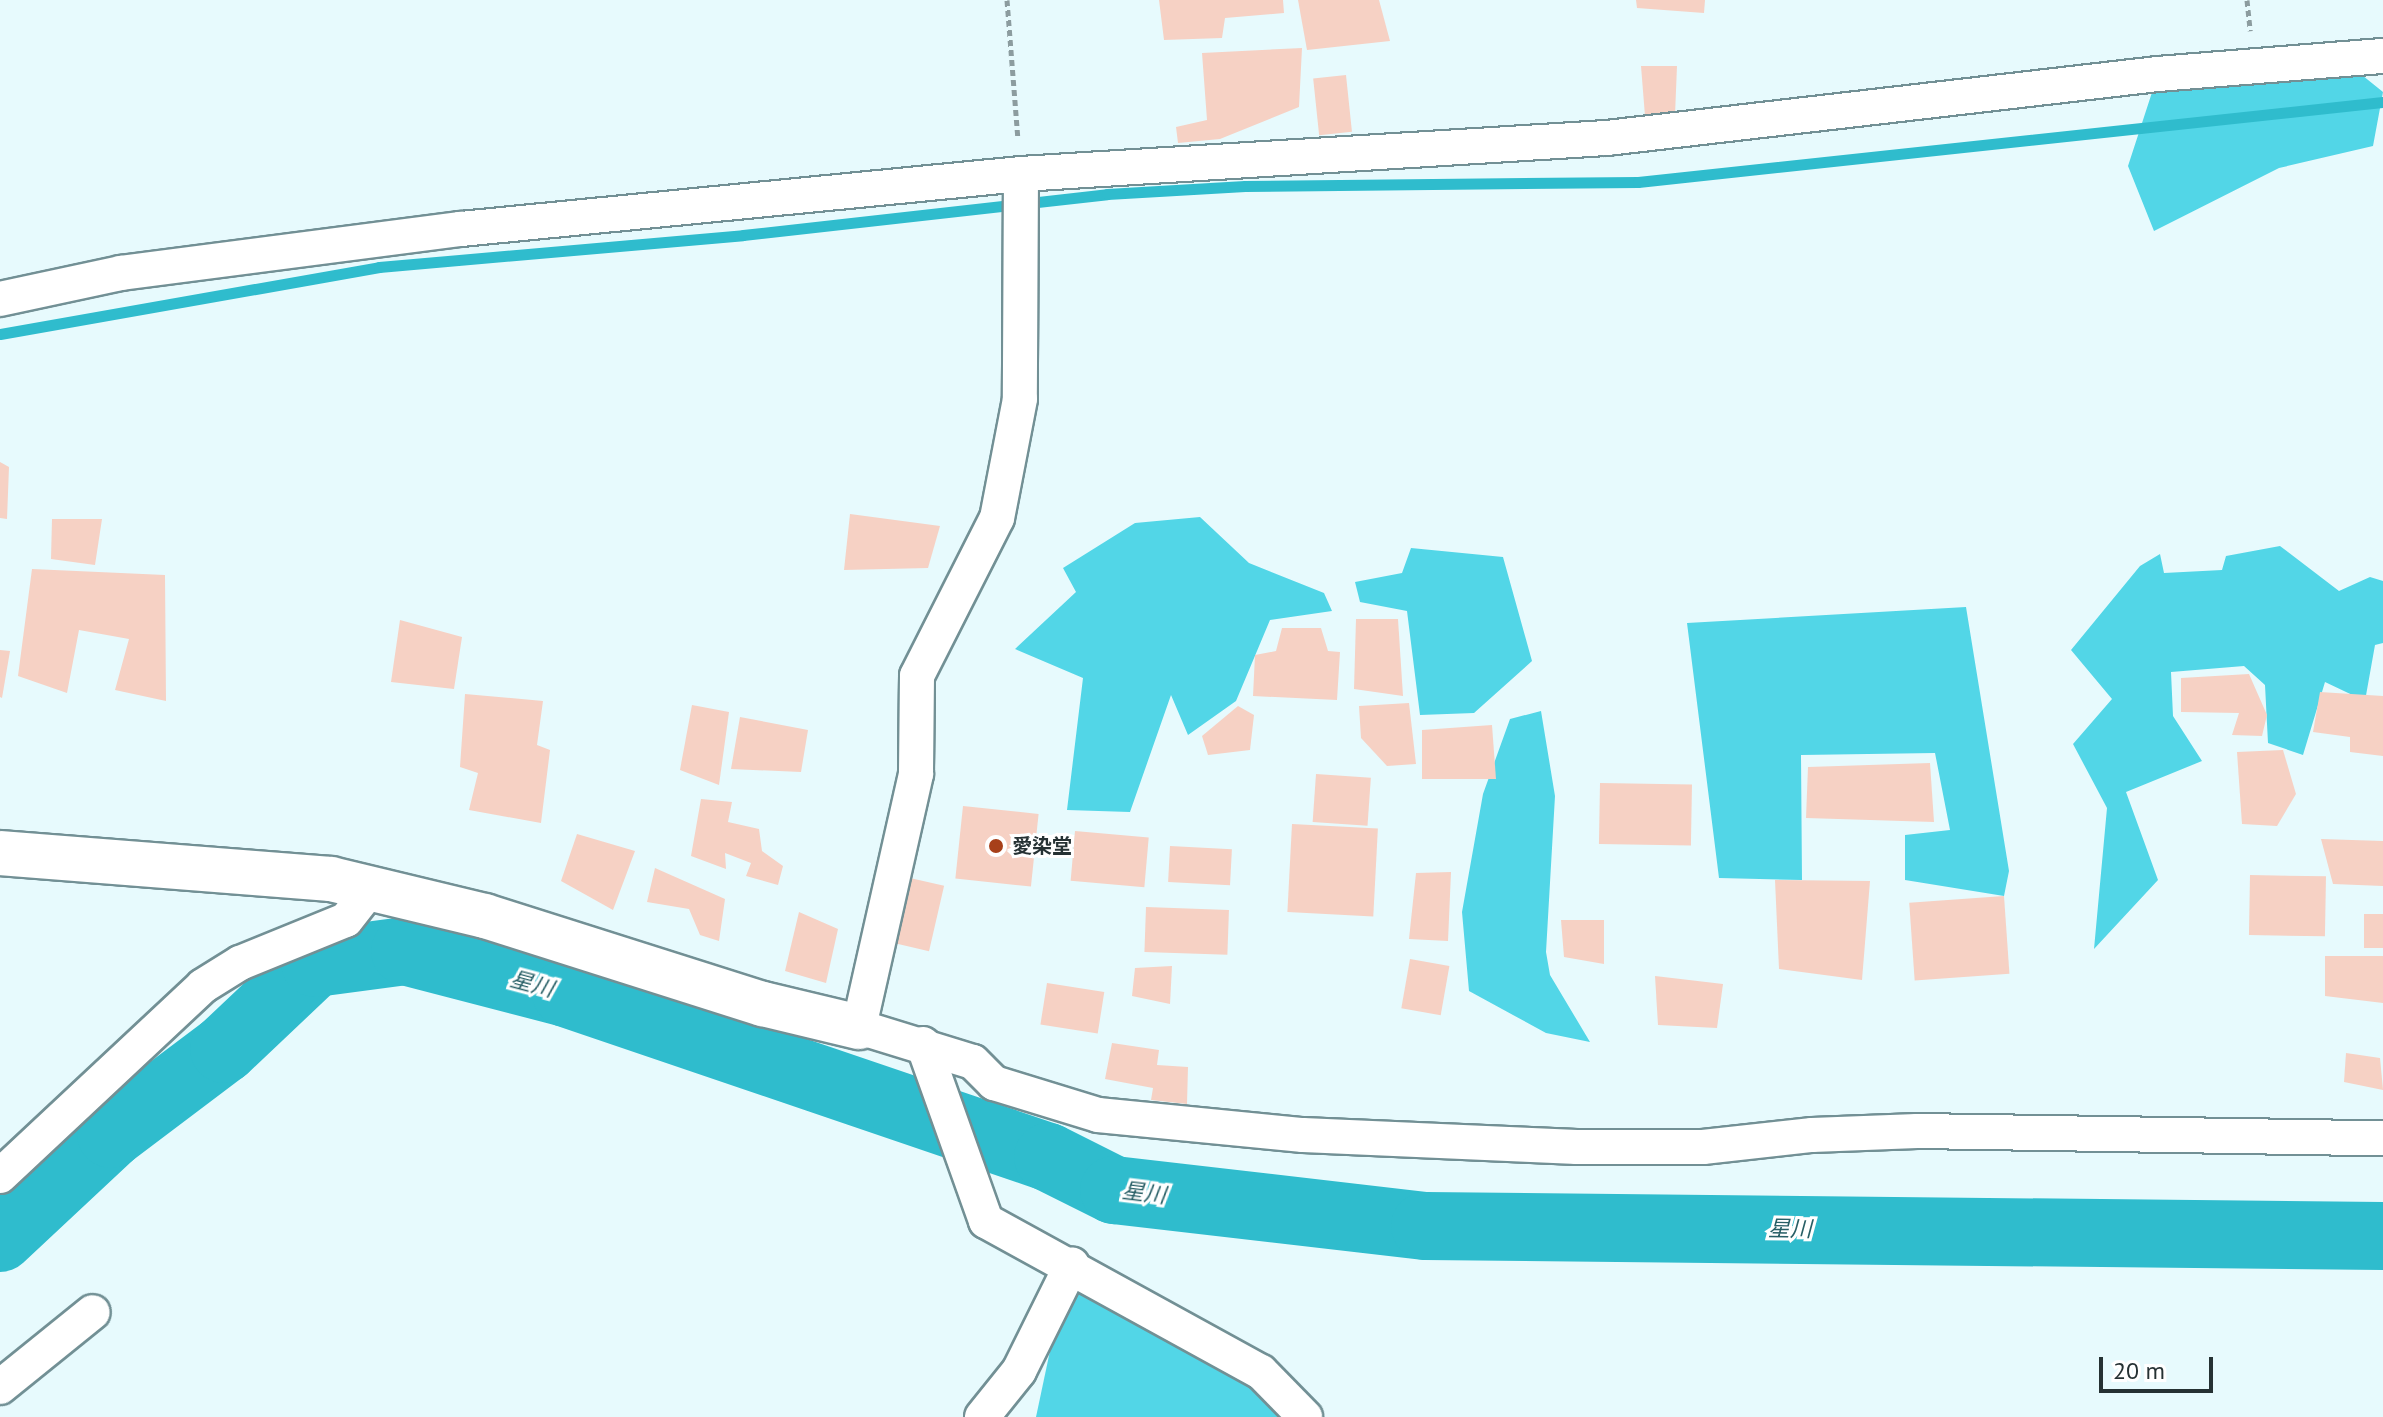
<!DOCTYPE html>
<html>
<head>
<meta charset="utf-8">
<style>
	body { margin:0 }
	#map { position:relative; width:2383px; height:1417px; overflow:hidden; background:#e7fafd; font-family:"PT Sans","Noto Sans JP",sans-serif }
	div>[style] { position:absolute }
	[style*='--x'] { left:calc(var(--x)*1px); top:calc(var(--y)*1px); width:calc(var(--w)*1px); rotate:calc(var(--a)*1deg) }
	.forest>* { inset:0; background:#52d6e7 }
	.stream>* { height:11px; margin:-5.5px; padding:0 5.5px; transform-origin:5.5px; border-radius:5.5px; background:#2fbccd }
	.river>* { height:68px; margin:-34px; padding:0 34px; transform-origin:34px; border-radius:34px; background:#2fbccd }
	.building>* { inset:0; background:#f6d1c4; transform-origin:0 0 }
	.path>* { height:5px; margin-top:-2.5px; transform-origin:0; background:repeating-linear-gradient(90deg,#8c9c9f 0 6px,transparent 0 10px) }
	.roads { filter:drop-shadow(2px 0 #729095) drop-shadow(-2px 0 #729095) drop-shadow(0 2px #729095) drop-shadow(0 -2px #729095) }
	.street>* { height:34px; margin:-17px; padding:0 17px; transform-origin:17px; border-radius:17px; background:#fff }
	.secondary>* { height:44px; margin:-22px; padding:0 22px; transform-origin:22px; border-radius:22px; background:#fff }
	.dots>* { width:22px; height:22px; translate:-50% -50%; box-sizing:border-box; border:4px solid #fff; border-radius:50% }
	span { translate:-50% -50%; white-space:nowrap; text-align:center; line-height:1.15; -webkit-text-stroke:6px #fff; paint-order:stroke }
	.poi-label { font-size:20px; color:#253133; font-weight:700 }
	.left { translate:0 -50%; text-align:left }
	.water-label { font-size:22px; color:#285f66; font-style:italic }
	.scale { position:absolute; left:2099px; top:1357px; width:114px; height:36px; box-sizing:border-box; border:4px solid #253133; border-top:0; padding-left:10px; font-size:24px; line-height:28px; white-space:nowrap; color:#253133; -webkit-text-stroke:6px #fff; paint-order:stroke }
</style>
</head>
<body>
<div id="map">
	<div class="forest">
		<i style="clip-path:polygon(2342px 59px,2383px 92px,2373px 146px,2279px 168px,2154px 231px,2128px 166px,2158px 74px)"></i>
		<i style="clip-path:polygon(1200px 517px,1249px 563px,1324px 593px,1332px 611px,1270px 620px,1236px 701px,1188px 735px,1171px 695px,1130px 812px,1067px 810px,1083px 678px,1015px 649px,1076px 592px,1063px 568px,1135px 523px)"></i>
		<i style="clip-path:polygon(2280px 546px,2339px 591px,2370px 577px,2383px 581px,2383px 643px,2375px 645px,2365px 701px,2325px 682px,2303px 755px,2268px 743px,2265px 685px,2244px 666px,2171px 672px,2173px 716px,2202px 761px,2126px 792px,2158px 880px,2094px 949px,2107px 808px,2073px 744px,2112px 699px,2071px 650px,2140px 566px,2160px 554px,2164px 573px,2222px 570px,2226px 556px)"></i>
		<i style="clip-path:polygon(1411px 548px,1503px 557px,1532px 661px,1474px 713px,1420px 715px,1407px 611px,1360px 602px,1355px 582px,1402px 573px)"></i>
		<i style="clip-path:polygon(1966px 607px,2009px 871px,2004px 896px,1905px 880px,1905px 835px,1950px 830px,1935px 753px,1801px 755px,1802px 880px,1719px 878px,1687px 623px)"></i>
		<i style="clip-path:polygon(1541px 711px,1555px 796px,1546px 952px,1550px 975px,1590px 1042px,1546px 1033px,1469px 991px,1462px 912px,1483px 794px,1510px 719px)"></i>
		<i style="clip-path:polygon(1065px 1280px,1147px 1307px,1300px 1417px,1036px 1417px)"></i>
	</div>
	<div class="stream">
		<i style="--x:0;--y:334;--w:385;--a:-10"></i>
		<i style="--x:379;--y:267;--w:365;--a:-5"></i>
		<i style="--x:743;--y:235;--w:366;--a:-6.4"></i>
		<i style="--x:1107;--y:194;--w:138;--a:-3.3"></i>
		<i style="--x:1245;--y:186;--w:393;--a:-0.6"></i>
		<i style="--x:1638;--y:182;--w:749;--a:-6.13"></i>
	</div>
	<div class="river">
		<i style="--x:0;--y:1238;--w:152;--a:-43.1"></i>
		<i style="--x:111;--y:1134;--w:141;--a:-37"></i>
		<i style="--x:224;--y:1049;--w:125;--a:-43.4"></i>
		<i style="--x:315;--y:963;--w:91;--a:-7.6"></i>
		<i style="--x:405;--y:951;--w:166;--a:14.6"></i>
		<i style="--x:566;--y:993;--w:509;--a:18.79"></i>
		<i style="--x:1048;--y:1157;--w:74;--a:26.6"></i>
		<i style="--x:1114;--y:1190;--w:313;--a:6.6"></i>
		<i style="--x:1425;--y:1226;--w:958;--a:0.6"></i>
	</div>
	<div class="building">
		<i style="clip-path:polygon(1159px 0,1283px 0,1284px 13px,1225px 18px,1222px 38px,1164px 40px)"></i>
		<i style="clip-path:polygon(1298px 0,1379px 0,1390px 41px,1307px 50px)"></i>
		<i style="clip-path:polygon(1636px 0,1705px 0,1704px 13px,1637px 8px)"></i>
		<i style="clip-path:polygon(1302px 48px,1299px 107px,1220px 139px,1178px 143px,1176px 127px,1207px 120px,1202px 53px)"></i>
		<i style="clip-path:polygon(1641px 66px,1677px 66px,1675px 115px,1645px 116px)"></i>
		<i style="left:1346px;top:75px;width:57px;height:33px;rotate:84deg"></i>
		<i style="clip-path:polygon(0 462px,9px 467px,7px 519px,0 518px)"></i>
		<i style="clip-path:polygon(850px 514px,940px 526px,928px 568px,844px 570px)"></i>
		<i style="clip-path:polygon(52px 519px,102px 519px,95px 565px,51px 559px)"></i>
		<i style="clip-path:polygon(32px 569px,165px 575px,166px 701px,115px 690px,129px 639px,79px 630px,67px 693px,18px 676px)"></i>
		<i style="clip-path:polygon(1356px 619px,1398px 619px,1403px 696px,1354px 689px)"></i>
		<i style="clip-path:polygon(400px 620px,462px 637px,454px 689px,391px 682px)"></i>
		<i style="clip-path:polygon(1282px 628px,1321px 628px,1328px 651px,1340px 652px,1337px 700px,1253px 696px,1255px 655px,1276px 651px)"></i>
		<i style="clip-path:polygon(0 650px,10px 651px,2px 698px,0 697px)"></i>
		<i style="clip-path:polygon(2249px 674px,2267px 715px,2262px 736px,2232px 735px,2239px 713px,2181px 712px,2181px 678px)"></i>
		<i style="clip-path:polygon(2320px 692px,2383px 696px,2383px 756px,2350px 752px,2350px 737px,2313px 732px)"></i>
		<i style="clip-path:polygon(465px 694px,543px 701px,537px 745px,550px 750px,541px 823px,469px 810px,478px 773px,460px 767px)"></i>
		<i style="clip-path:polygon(1409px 703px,1416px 764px,1387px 766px,1361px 738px,1359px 706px)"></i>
		<i style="clip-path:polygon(692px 705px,729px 712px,719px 785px,680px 770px)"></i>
		<i style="clip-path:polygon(1238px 706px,1254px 715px,1250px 750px,1208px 755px,1202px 736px)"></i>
		<i style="clip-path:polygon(740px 717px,808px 730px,801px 772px,731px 769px)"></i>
		<i style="clip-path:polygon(1492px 725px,1496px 779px,1422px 779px,1422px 730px)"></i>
		<i style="clip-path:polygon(2283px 750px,2296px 794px,2277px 826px,2242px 824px,2237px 752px)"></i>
		<i style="clip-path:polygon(1930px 763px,1934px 822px,1806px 818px,1808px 767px)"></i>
		<i style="left:1316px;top:774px;width:55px;height:48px;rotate:4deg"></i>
		<i style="left:1600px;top:783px;width:92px;height:61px;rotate:1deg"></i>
		<i style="clip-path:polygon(701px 799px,732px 802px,728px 822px,759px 829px,762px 851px,783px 866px,778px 885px,746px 876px,751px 863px,725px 853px,726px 869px,691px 856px)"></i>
		<i style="left:963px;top:806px;width:76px;height:73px;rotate:6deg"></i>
		<i style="left:1292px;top:824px;width:86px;height:88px;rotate:3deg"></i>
		<i style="left:1075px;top:831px;width:74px;height:50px;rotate:5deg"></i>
		<i style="clip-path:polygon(577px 834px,635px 851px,613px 910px,561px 881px)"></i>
		<i style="clip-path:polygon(2321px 839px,2383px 841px,2383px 886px,2333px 884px)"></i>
		<i style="left:1170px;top:846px;width:62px;height:36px;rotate:3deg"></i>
		<i style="clip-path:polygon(655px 868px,725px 899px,719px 941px,700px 935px,689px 909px,647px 902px)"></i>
		<i style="clip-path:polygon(1451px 872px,1448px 941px,1409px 939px,1416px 873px)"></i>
		<i style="left:2250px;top:875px;width:76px;height:60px;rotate:1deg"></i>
		<i style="left:910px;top:878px;width:35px;height:67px;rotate:13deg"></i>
		<i style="clip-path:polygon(1775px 880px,1870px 881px,1862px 980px,1779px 969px)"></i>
		<i style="left:2004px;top:896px;width:78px;height:95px;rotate:86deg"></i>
		<i style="left:1146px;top:907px;width:83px;height:45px;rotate:2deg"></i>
		<i style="clip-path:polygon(799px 912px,838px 929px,826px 983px,785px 971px)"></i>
		<i style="left:2383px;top:914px;width:34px;height:19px;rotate:90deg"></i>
		<i style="clip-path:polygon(1561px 920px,1604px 920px,1604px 964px,1564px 957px)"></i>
		<i style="clip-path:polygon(2325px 956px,2383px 956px,2383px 1003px,2325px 996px)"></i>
		<i style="left:1410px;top:959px;width:40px;height:50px;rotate:10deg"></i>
		<i style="clip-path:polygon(1172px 966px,1170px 1004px,1132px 996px,1135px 968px)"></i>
		<i style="clip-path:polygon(1655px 976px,1723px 984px,1717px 1028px,1658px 1025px)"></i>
		<i style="left:1047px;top:983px;width:58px;height:42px;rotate:9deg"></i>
		<i style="clip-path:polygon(1112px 1043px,1159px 1050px,1157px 1065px,1188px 1067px,1187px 1104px,1151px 1100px,1153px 1088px,1105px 1079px)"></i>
		<i style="clip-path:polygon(2346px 1053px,2380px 1058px,2383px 1090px,2344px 1082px)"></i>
	</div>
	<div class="path">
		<i style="--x:1007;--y:0;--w:139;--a:85.5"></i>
		<i style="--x:2247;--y:0;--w:31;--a:84"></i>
	</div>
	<div class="roads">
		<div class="street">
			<i style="--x:1021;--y:174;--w:225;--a:90.3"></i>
			<i style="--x:1020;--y:399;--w:121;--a:100.9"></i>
			<i style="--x:997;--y:518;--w:177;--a:116.9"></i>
			<i style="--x:917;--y:676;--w:98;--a:90.6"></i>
			<i style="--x:916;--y:774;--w:259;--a:102.7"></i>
			<i style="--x:859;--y:1027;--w:119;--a:17.1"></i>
			<i style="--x:973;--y:1062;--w:30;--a:45"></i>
			<i style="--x:994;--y:1083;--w:109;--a:17.1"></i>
			<i style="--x:1098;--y:1115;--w:206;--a:5.6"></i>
			<i style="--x:1303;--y:1135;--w:274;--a:2.5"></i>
			<i style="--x:1577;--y:1147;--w:126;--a:0"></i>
			<i style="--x:1703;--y:1147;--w:110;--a:-6.3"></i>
			<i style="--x:1812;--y:1135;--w:105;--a:-2.2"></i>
			<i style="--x:1917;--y:1131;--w:466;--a:0.9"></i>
			<i style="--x:0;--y:299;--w:124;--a:-12.1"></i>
			<i style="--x:121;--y:273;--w:343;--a:-7.4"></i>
			<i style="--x:461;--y:229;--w:563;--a:-5.61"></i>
			<i style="--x:1021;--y:174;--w:587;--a:-3.52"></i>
			<i style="--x:1607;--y:138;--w:555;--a:-6.63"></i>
			<i style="--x:2158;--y:74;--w:226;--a:-4.6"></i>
			<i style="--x:923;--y:1044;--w:188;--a:70.4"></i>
			<i style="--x:986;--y:1221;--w:314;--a:28.8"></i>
			<i style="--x:1261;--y:1372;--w:63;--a:45.6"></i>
			<i style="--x:0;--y:1176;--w:278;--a:-43.1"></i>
			<i style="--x:203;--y:986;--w:44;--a:-31.9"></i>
			<i style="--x:240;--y:963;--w:114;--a:-22.1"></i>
			<i style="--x:346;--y:920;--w:41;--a:-52"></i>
			<i style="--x:0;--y:1387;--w:119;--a:-38.9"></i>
			<i style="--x:982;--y:1417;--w:59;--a:-51.2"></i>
			<i style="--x:1019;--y:1371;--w:119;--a:-63.6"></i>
		</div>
		<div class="secondary">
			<i style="--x:0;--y:853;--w:332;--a:4.5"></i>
			<i style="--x:331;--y:879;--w:158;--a:13.5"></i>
			<i style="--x:485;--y:916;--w:292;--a:17.6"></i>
			<i style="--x:763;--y:1004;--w:99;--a:13.5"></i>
		</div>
	</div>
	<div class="dots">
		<i style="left:996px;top:846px;background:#a7401a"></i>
	</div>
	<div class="poi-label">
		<span class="left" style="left:1012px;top:846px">愛染堂</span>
	</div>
	<div class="water-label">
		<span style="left:532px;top:984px;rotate:15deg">星川</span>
		<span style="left:1144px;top:1193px;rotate:7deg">星川</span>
		<span style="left:1790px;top:1229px;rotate:1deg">星川</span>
	</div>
	<div class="scale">20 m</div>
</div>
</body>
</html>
